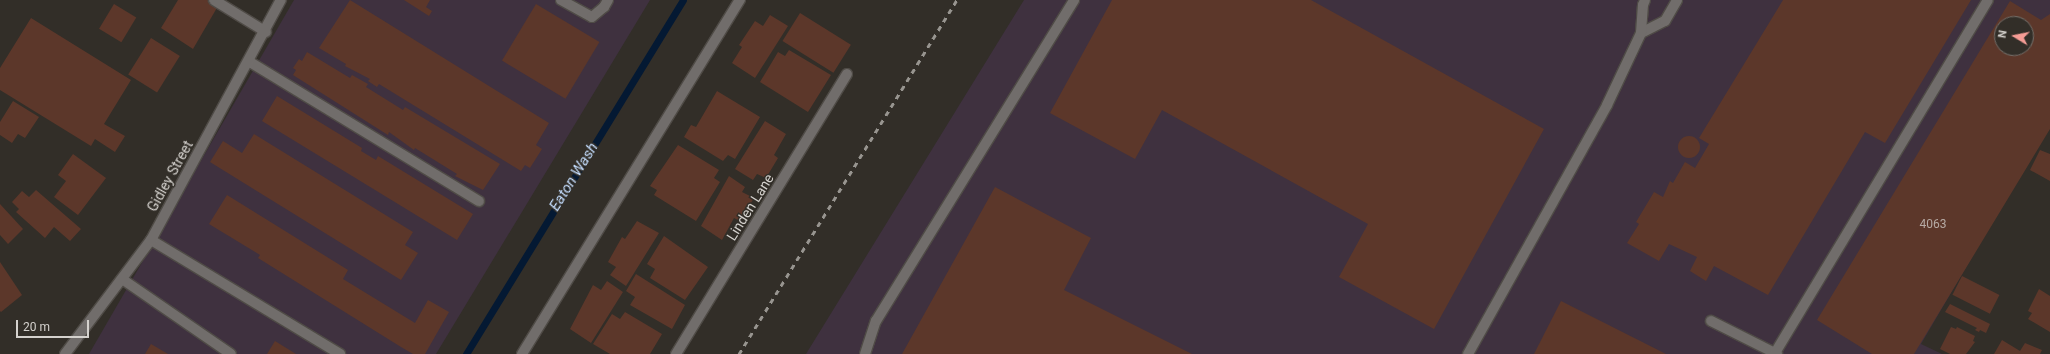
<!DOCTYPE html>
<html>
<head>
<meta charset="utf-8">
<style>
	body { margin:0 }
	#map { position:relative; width:2050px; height:354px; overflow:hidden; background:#322e28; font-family:Roboto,sans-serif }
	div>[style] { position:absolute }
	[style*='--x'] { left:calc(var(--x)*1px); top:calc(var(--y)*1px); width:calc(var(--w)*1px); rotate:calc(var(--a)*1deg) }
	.industrial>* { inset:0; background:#3f313f }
	.stream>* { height:7px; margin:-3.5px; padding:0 3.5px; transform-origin:3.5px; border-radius:3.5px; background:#041933 }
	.building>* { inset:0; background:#5c372a; transform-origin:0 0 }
	.round { border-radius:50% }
	.roads { filter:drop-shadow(1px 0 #4f4b46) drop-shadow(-1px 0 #4f4b46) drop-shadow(0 1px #4f4b46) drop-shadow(0 -1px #4f4b46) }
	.minor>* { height:10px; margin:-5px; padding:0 5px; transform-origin:5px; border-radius:5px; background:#716d6b }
	.rail>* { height:3px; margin-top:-1.5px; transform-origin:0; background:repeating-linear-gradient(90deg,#989590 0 5px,transparent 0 10px) }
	span { translate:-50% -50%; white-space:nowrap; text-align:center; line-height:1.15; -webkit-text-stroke:3px #322e28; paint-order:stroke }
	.number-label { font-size:12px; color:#b6aaa4 }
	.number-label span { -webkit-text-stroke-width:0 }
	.street-label { font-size:14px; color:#d4d1cd }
	.water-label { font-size:15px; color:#c5deff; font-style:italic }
	.north { position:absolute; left:1994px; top:16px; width:40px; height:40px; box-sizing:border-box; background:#322e28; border:1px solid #736f6a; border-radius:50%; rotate:280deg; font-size:11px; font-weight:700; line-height:16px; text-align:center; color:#d4d1cd }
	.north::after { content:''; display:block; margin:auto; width:14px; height:18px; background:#f59c95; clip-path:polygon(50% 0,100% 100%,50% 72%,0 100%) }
	.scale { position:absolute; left:16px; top:320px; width:73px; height:18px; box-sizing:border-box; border:2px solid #d4d1cd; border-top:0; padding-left:5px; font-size:12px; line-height:14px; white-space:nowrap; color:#d4d1cd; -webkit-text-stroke:3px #322e28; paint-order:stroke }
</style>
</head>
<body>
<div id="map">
	<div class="industrial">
		<i style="clip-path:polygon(294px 0,650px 0,436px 354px,89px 354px)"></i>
		<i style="clip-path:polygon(evenodd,1024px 0,2050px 0,2050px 124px,1921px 344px,1942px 354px,806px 354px,1024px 0,2002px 24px,2026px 24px,2026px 48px,2002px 48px,2002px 24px)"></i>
	</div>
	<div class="stream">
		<i style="--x:466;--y:354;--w:415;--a:-58.5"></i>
	</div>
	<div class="building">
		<i style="clip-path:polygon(178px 0,208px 0,218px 6px,193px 49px,161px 28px)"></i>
		<i style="clip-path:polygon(350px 0,549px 123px,536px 145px,542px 149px,530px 168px,525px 165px,521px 171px,379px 84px,377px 87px,368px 81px,370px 79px,345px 66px,346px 64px,319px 48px)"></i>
		<i style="clip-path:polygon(404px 0,430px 0,426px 7px,432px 11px,429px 16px)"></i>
		<i style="clip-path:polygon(1112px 0,1311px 0,1544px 129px,1434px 329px,1339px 277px,1368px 224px,1162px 110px,1135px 159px,1050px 113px)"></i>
		<i style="clip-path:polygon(1783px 0,1971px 0,1885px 143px,1865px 132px,1768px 295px,1714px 266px,1706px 281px,1690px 271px,1697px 257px,1669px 244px,1659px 261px,1627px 243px,1639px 224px,1636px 222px,1654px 192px,1663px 197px,1670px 181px,1673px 183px,1685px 162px,1695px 168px,1709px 144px,1699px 138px)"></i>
		<i style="clip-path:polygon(evenodd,2010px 1px,2041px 20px,2050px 14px,2050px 129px,1914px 354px,1872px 354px,1817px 320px,2010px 1px,2002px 24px,2026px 24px,2026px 48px,2002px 48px,2002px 24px)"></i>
		<i style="left:114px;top:4px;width:26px;height:29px;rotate:31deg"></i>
		<i style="left:536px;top:4px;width:74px;height:66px;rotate:31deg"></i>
		<i style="left:800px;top:13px;width:60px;height:33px;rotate:32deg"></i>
		<i style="clip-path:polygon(770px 15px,788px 26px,755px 78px,732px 63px,742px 47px,739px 45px,755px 21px,763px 26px)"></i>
		<i style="clip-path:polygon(31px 18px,131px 80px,104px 124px,125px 136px,115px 152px,95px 139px,91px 146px,0 90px,0 68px)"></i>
		<i style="left:151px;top:38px;width:34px;height:43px;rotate:32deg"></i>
		<i style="clip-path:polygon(789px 50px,831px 75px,808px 112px,760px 82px,778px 52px,785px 56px)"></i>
		<i style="clip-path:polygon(307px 52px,350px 78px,352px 75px,368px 84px,366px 87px,403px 110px,405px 107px,500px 164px,483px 190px,455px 176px,457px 174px,415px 148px,414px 150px,389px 132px,388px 135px,293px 75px,296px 70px,293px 68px,299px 59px,302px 61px)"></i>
		<i style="clip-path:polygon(717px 91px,760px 117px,735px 159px,728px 155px,723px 161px,684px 137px,691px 125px,696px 127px)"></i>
		<i style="clip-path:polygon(277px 96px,362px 148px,361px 151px,376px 160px,378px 156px,473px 214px,457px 240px,262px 121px)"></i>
		<i style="clip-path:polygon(13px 101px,39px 117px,25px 138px,18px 134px,12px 143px,0 135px,0 122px)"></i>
		<i style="clip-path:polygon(765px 121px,786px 134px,774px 155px,778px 158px,766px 178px,757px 174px,753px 180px,735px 169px)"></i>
		<i style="clip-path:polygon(254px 134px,413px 232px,405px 245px,418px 253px,401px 280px,210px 162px,223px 141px,242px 153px)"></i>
		<i class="round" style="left:1678px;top:136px;width:22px;height:22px"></i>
		<i style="clip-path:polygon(678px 145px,719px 170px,714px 178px,720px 182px,696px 221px,654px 195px,657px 190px,650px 186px)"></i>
		<i style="clip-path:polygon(2040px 150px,2050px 154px,2050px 181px,2030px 170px)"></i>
		<i style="clip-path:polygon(73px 154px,106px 178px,78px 215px,54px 197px,66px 181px,58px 175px)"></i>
		<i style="clip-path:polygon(729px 176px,745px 187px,742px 192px,754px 198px,740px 221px,734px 218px,722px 240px,701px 226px)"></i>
		<i style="clip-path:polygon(995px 187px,1091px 238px,1064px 290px,1192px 354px,902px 354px)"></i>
		<i style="clip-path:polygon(36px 190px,81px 229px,70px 241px,54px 227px,45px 238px,16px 212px,19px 209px,12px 202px,22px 191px,29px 197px)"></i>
		<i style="clip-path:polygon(227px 195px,348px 270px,343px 279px,415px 323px,428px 300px,449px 312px,425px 354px,413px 354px,401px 347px,258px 258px,260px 255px,209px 224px)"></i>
		<i style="clip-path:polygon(0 204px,23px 229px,8px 244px,0 235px)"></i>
		<i style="clip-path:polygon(637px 221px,659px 233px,626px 286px,610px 275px,616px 267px,608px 262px,622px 237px,625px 239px)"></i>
		<i style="clip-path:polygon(664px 236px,708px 267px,685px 300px,650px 278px,655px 269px,647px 264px)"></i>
		<i style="clip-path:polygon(0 262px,22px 295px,1px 312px,0 311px)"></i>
		<i style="clip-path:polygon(636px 274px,685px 305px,672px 329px,630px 305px,635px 297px,626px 291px)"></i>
		<i style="left:1962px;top:276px;width:42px;height:21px;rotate:27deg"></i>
		<i style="clip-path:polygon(607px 281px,623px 292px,591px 343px,570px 329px,593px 285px,601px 290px)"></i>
		<i style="clip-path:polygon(2039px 289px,2050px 296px,2050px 332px,2028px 319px,2032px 313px,2028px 311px)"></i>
		<i style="clip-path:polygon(1561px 301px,1666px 354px,1534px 354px)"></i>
		<i style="clip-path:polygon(1950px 304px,1990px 324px,1986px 333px,1980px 330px,1979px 332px,1975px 330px,1977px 328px,1945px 312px)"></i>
		<i style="clip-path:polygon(625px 312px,662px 334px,650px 354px,610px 354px,593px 344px,612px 314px,620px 319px)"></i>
		<i style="clip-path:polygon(1951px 327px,1956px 329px,1957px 327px,1975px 336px,1973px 341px,1975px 342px,1966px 354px,1950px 354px,1940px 349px)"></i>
		<i style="clip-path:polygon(2002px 340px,2020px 351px,2025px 343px,2042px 350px,2040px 354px,1994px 354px)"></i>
		<i style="clip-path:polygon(275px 341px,296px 354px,267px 354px)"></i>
		<i style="clip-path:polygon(151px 344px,168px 354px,145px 354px)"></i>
	</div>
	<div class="roads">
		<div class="minor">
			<i style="--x:214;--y:0;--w:61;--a:31.6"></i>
			<i style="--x:561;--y:0;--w:35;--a:29"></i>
			<i style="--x:592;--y:17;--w:16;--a:-40"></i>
			<i style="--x:604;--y:7;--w:8;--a:-60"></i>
			<i style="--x:1641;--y:33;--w:27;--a:-27"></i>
			<i style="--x:1665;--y:21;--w:24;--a:-60"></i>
			<i style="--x:250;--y:62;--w:268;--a:31.3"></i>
			<i style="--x:151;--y:240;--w:221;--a:31.1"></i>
			<i style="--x:122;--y:279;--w:132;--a:34.5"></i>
			<i style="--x:1711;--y:321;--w:74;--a:26.6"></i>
			<i style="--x:1775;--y:353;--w:412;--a:-58.9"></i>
			<i style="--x:65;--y:354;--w:143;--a:-53"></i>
			<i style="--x:151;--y:240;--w:273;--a:-61.6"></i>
			<i style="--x:522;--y:354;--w:416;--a:-58.4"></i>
			<i style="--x:676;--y:354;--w:328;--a:-58.6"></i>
			<i style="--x:865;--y:354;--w:35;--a:-72"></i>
			<i style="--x:876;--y:321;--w:377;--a:-58.3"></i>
			<i style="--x:1468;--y:354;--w:285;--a:-60.8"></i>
			<i style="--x:1607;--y:105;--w:80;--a:-64.7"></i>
			<i style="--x:1641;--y:33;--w:28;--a:-86"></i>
			<i style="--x:1643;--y:5;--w:5;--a:-68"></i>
		</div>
	</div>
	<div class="rail">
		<i style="--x:739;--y:354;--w:416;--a:-58.4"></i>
	</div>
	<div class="number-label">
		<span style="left:1933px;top:225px">4063</span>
	</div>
	<div class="street-label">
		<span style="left:170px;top:176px;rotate:-61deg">Gidley Street</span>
		<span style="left:750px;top:207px;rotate:-58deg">Linden Lane</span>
	</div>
	<div class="water-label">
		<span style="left:574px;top:177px;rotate:-58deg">Eaton Wash</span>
	</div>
	<div class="north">N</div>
	<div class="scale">20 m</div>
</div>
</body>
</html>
